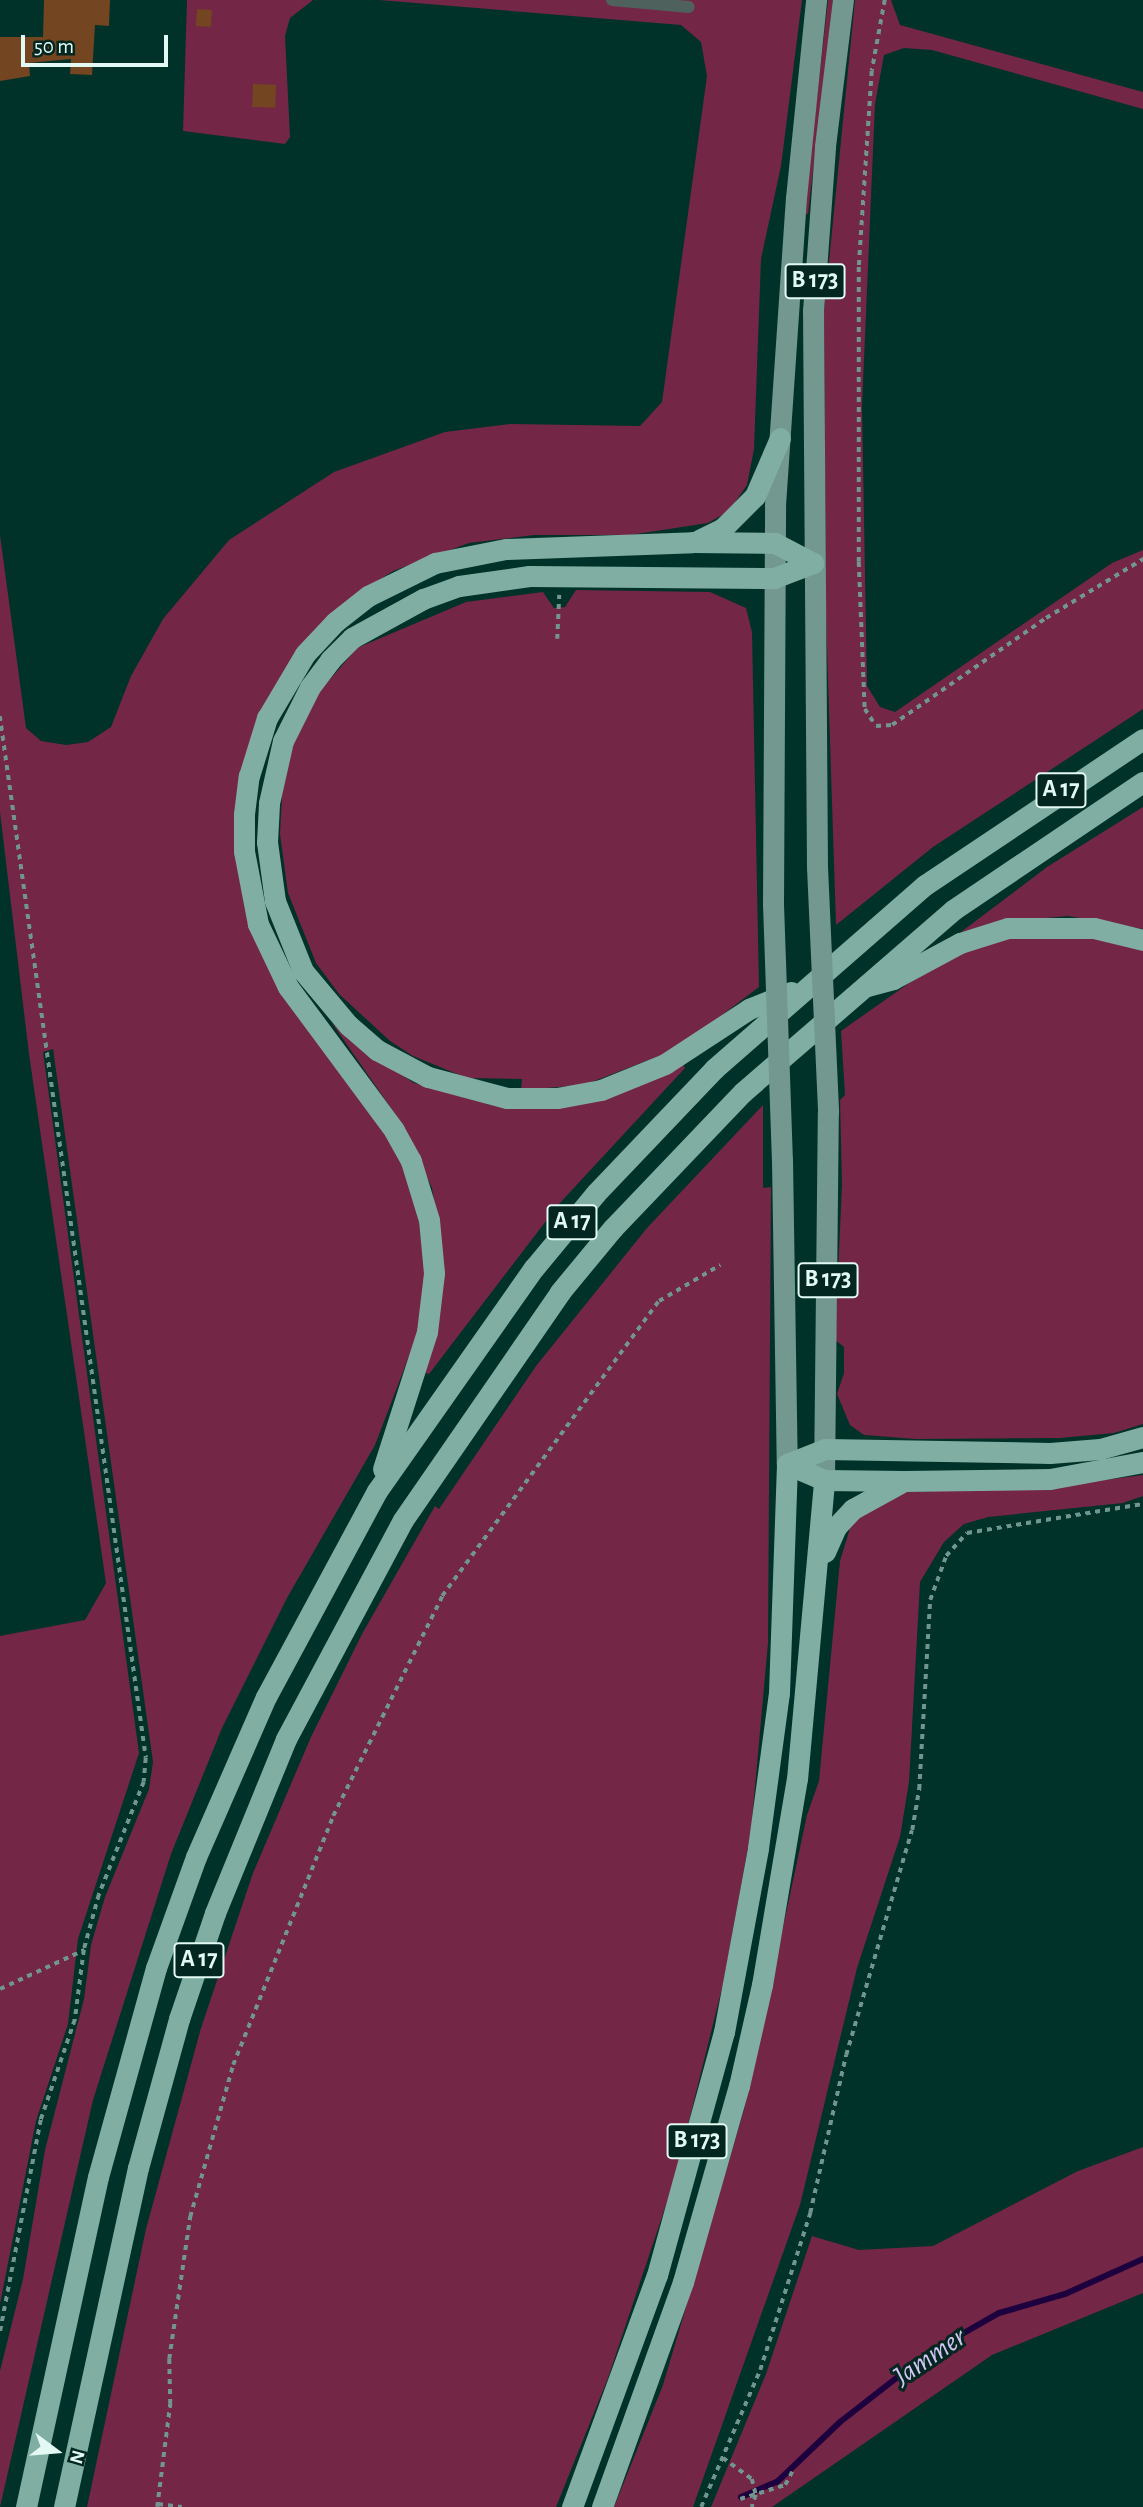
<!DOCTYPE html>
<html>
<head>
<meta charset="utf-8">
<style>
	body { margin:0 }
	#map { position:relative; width:1143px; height:2507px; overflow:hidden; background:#003229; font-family:"Alegreya Sans",sans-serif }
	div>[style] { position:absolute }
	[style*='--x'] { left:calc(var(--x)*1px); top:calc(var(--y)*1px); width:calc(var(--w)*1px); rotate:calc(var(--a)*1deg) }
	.green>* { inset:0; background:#732646 }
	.stream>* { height:6px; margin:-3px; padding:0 3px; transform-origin:3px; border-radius:3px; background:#1d003e }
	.building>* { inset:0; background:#734520; transform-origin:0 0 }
	.path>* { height:3.5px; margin-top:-1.75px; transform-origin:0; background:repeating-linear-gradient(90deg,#71968e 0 5px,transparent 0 10px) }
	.lane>* { height:12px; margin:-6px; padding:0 6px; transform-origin:6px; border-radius:6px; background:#4f615c }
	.primary>* { height:21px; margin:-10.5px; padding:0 10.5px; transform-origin:10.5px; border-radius:10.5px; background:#72988f }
	.highway>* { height:21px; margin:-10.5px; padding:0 10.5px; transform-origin:10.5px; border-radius:10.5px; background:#80aea2 }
	.primary-bridge>* { height:21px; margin:-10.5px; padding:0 10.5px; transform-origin:10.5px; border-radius:10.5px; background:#72988f }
	span { translate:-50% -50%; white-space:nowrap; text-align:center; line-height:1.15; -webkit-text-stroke:6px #032620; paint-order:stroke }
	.shield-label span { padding:2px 5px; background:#032620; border:2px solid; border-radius:5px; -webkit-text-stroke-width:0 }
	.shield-label { font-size:24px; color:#e3faf4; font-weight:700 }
	.water-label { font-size:28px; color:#d3c6f5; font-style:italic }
	.north { position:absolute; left:21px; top:2416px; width:70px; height:70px; -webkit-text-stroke:5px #032620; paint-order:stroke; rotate:106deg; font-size:19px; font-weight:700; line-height:28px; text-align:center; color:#e3faf4 }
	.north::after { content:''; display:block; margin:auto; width:24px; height:32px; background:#e3faf4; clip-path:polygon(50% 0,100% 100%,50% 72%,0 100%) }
	.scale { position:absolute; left:21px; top:35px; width:147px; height:32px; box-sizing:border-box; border:4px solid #e3faf4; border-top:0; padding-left:9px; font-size:21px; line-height:24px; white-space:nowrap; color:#e3faf4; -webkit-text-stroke:5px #032620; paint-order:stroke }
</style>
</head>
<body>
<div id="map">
	<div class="green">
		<i style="clip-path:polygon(187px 0,313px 0,290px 18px,285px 36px,290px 137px,285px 144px,183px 131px)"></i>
		<i style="clip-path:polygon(379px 0,802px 0,781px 166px,761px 259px,754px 449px,747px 485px,729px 511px,708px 523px,630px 535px,534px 535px,469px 543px,393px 571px,360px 592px,258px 721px,242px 892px,403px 1165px,419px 1221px,425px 1275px,419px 1330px,375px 1445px,287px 1598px,222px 1728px,171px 1854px,93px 2100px,0 2507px,0 2371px,23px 2279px,45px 2150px,84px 1999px,91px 1945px,105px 1897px,149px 1789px,153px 1762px,53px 1049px,43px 1052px,139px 1753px,78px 1939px,68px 2024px,36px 2121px,0 2304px,0 1636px,85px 1620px,106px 1583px,29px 1054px,0 812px,0 535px,26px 728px,41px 741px,66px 745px,88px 742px,111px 727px,131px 676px,163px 619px,229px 540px,334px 472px,445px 432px,511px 424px,640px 426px,662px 402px,707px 76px,701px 42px,681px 25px)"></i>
		<i style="clip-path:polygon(828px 0,833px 0,808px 214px,804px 214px)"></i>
		<i style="clip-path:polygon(855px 0,891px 0,900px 25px,1143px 92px,1143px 109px,932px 50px,904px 48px,884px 55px,875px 104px,862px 406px,867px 686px,880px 707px,895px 712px,1112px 563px,1143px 550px,1143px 709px,933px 847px,836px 925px,826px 618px,824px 312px)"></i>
		<i style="clip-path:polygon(576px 590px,710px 592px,746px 608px,752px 632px,759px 987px,677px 1049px,584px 1085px,521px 1090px,522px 1079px,467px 1078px,413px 1056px,390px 1041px,339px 994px,316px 963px,288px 893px,280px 834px,282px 795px,286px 765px,308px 705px,357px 648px,466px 602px,543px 592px,554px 608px,565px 607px)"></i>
		<i style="clip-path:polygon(1143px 807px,1143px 929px,1068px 916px,1003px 922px,961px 932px,1047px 867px)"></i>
		<i style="clip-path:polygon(1067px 933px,1143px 947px,1143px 1424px,1114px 1433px,1060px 1438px,916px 1439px,864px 1435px,850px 1425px,837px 1394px,844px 1373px,844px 1347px,835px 1340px,842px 1185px,840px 1100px,845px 1095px,841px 1031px,949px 955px,1008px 937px)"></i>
		<i style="clip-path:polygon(332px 1023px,357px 1046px,414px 1083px,491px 1105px,571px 1105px,613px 1097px,683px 1065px,685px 1068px,559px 1204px,429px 1374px,425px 1373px,437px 1332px,444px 1270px,432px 1188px,404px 1127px)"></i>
		<i style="clip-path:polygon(763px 1105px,763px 1188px,771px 1187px,768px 1643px,751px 1831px,723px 1984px,674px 2181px,608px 2378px,556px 2507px,87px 2507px,146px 2229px,201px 2028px,253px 1873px,311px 1737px,362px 1634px,435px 1506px,439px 1509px,536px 1366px,647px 1228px)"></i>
		<i style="clip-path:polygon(1143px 1475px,1143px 1496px,1123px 1503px,988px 1517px,964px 1524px,944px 1542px,920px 1582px,909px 1782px,900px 1837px,857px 1968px,800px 2205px,693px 2507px,614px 2507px,663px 2385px,744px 2110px,807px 1815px,819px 1781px,840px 1561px,851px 1525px,882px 1497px,907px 1492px,1050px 1487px)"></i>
		<i style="clip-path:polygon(1143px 2147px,1143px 2293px,992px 2355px,772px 2507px,711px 2507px,766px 2374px,812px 2236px,859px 2250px,933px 2246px,1078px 2171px)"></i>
	</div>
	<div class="stream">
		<i style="--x:741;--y:2497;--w:39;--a:-23"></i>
		<i style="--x:777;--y:2482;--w:87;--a:-43.6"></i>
		<i style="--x:840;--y:2422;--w:110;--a:-38"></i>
		<i style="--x:927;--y:2354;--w:83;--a:-29.7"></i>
		<i style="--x:999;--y:2313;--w:69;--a:-16.1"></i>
		<i style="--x:1065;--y:2294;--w:85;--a:-24.2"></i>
	</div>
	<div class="building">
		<i style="clip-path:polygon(44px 0,110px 0,109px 26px,95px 25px,92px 75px,70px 74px,71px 59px,29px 63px,30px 76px,0 81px,0 37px,43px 37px)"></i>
		<i style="left:197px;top:9px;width:15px;height:17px;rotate:4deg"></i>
		<i style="left:253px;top:84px;width:23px;height:23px;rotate:2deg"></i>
	</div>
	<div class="path">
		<i style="--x:885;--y:0;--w:72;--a:100.4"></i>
		<i style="--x:872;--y:71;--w:196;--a:93.8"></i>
		<i style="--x:859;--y:267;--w:295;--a:90"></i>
		<i style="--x:859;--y:562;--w:147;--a:87.7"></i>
		<i style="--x:865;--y:709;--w:20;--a:57"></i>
		<i style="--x:876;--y:726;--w:16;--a:-4"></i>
		<i style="--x:892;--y:725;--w:188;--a:-34.8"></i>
		<i style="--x:1046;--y:618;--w:114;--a:-31.3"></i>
		<i style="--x:557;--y:639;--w:44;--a:-87.4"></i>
		<i style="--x:0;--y:716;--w:1052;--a:82.02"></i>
		<i style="--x:146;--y:1758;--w:24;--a:95"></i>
		<i style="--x:144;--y:1782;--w:122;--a:111.7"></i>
		<i style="--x:99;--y:1895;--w:57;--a:105.3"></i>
		<i style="--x:84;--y:1950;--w:71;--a:97.3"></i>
		<i style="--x:75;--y:2020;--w:106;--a:108.8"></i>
		<i style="--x:41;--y:2120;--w:216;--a:100.9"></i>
		<i style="--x:0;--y:1989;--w:93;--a:-24.9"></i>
		<i style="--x:723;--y:2458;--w:36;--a:36"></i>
		<i style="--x:752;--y:2479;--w:16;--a:76"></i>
		<i style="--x:756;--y:2495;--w:13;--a:108"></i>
		<i style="--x:740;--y:2499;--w:47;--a:-17.3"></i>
		<i style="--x:785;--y:2485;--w:15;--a:-62"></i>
		<i style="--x:158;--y:2504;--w:24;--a:7"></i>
		<i style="--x:157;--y:2507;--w:104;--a:-82.8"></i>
		<i style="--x:170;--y:2404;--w:45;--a:-91.3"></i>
		<i style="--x:169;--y:2359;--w:144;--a:-81.6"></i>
		<i style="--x:190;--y:2217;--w:158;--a:-74.2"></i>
		<i style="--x:233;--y:2065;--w:268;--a:-68.1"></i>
		<i style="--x:333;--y:1816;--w:246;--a:-63.6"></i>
		<i style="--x:442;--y:1596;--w:366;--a:-53.7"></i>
		<i style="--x:659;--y:1301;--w:71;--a:-30.5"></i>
		<i style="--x:701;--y:2507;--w:149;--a:-66.7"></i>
		<i style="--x:760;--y:2370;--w:165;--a:-72.3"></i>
		<i style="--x:810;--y:2213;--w:162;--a:-77.2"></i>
		<i style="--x:846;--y:2055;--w:234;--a:-73.7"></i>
		<i style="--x:912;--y:1830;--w:42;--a:-80.3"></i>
		<i style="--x:919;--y:1789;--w:189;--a:-86.7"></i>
		<i style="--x:930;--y:1600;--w:47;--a:-70"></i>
		<i style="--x:946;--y:1556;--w:31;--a:-48"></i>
		<i style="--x:967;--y:1533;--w:178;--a:-9.4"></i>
	</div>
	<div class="lane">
		<i style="--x:612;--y:0;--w:77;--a:5.2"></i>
	</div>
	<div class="primary">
		<i style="--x:817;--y:867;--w:556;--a:-90.41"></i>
		<i style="--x:813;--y:311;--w:165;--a:-85.8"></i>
		<i style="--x:825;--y:146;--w:147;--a:-83"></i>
		<i style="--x:773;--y:904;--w:399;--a:-89.7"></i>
		<i style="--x:775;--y:505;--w:308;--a:-86.1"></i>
		<i style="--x:796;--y:198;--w:199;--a:-84.2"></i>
		<i style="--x:782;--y:1160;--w:304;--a:89.1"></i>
		<i style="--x:824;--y:1480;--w:368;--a:-89.4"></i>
	</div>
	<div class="highway">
		<i style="--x:699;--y:540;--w:25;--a:-26"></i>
		<i style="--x:722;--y:529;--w:47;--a:-45"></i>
		<i style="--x:755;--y:496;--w:63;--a:-66.7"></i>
		<i style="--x:867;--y:986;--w:27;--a:-15"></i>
		<i style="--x:893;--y:979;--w:76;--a:-28.2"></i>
		<i style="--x:960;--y:943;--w:50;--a:-17.4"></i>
		<i style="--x:1008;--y:928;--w:86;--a:0"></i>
		<i style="--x:1094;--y:928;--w:50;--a:13.8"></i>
		<i style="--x:791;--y:992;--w:45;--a:158"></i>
		<i style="--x:749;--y:1009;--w:100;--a:146.8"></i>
		<i style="--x:665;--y:1064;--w:69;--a:157.9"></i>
		<i style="--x:601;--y:1090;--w:45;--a:169.7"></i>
		<i style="--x:557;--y:1098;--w:50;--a:180"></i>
		<i style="--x:507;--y:1098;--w:82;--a:-165.1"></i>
		<i style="--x:428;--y:1077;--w:58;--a:-152.1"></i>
		<i style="--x:377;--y:1050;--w:37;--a:-139"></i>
		<i style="--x:349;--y:1026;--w:72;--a:-129.9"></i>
		<i style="--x:303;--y:971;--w:75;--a:-111.8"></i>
		<i style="--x:275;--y:901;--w:60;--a:-97.7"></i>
		<i style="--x:267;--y:842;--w:39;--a:-87"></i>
		<i style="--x:269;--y:803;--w:64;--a:-77.3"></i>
		<i style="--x:283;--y:741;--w:60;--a:-63.4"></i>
		<i style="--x:310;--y:687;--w:34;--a:-53"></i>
		<i style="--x:330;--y:660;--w:31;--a:-45"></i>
		<i style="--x:352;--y:638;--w:81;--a:-28.8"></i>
		<i style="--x:423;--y:599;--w:38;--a:-20"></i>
		<i style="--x:459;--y:586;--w:71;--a:-8.1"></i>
		<i style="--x:529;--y:576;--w:245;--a:0.5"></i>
		<i style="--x:774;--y:578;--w:42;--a:-21"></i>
		<i style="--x:787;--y:1464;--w:40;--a:23.4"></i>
		<i style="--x:824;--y:1480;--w:80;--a:0.7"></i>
		<i style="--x:904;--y:1481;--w:146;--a:-0.8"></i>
		<i style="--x:1050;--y:1479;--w:95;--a:-10.4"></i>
		<i style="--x:787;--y:1464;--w:41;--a:-21.5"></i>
		<i style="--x:825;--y:1449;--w:225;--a:1"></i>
		<i style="--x:1050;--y:1453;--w:50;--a:-4.6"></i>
		<i style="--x:1100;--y:1449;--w:45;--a:-15.6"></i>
		<i style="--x:383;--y:1469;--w:144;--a:-72.2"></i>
		<i style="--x:427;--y:1332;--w:59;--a:-83.2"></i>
		<i style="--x:434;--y:1273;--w:53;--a:-95.4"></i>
		<i style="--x:429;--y:1220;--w:62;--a:-107"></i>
		<i style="--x:411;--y:1161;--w:35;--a:-119"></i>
		<i style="--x:394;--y:1130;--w:178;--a:-126.5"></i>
		<i style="--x:288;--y:987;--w:70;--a:-115.5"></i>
		<i style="--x:258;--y:924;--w:74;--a:-100.9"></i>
		<i style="--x:244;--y:851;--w:37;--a:-90"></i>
		<i style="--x:244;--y:814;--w:38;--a:-83"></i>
		<i style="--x:249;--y:776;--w:61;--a:-72.8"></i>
		<i style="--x:267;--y:718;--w:74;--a:-59.3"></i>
		<i style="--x:305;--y:654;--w:44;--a:-46.8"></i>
		<i style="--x:335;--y:622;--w:42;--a:-38.2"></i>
		<i style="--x:368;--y:596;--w:75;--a:-26.2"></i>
		<i style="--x:435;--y:563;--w:72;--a:-11.2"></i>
		<i style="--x:506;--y:549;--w:187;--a:-2.1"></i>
		<i style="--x:693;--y:542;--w:82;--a:0.7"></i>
		<i style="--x:775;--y:543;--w:43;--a:27.8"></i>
		<i style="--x:825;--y:1552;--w:27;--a:-66"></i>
		<i style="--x:836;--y:1527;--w:25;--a:-47"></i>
		<i style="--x:853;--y:1509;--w:56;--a:-28.9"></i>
		<i style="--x:26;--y:2507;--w:338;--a:-77.7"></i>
		<i style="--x:98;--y:2177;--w:217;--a:-74.5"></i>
		<i style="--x:156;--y:1968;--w:118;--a:-70.2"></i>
		<i style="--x:196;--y:1857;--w:175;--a:-66.4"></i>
		<i style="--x:266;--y:1697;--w:234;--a:-61.7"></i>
		<i style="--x:377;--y:1491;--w:273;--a:-54.9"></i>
		<i style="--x:534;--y:1268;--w:97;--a:-50.4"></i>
		<i style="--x:596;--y:1193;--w:171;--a:-46.4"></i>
		<i style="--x:714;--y:1069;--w:280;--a:-41.1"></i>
		<i style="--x:925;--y:885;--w:262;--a:-33.8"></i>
		<i style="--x:64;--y:2507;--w:347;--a:-77.7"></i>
		<i style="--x:138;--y:2168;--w:155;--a:-74.6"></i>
		<i style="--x:179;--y:2019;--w:112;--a:-71.2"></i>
		<i style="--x:215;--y:1913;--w:188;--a:-67.8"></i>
		<i style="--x:286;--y:1739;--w:248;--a:-61.9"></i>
		<i style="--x:403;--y:1520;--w:277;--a:-55.4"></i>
		<i style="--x:560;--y:1292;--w:83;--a:-50.4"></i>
		<i style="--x:613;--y:1228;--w:188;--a:-46.3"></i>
		<i style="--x:743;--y:1092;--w:278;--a:-40.9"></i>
		<i style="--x:953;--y:910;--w:229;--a:-34"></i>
		<i style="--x:572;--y:2507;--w:247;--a:-69.9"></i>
		<i style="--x:657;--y:2275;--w:252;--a:-74.6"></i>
		<i style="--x:724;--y:2032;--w:187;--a:-79.5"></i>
		<i style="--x:758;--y:1848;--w:156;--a:-82.3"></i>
		<i style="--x:779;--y:1693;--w:229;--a:-88"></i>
		<i style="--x:602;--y:2507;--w:239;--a:-70.2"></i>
		<i style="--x:683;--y:2282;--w:204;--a:-74.1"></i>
		<i style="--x:739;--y:2086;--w:104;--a:-77.2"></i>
		<i style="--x:762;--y:1985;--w:209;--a:-80.4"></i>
		<i style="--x:797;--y:1779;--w:300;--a:-84.8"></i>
	</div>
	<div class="primary-bridge">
		<i style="--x:817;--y:867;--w:245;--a:87.4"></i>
		<i style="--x:773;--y:904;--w:256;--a:88"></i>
	</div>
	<div class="shield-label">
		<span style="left:815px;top:281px">B 173</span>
		<span style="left:1061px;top:790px">A 17</span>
		<span style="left:572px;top:1222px">A 17</span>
		<span style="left:828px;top:1280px">B 173</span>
		<span style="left:199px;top:1960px">A 17</span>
		<span style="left:697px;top:2141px">B 173</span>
	</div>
	<div class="water-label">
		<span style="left:930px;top:2357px;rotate:-34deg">Jammer</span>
	</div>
	<div class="north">N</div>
	<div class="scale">50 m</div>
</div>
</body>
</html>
